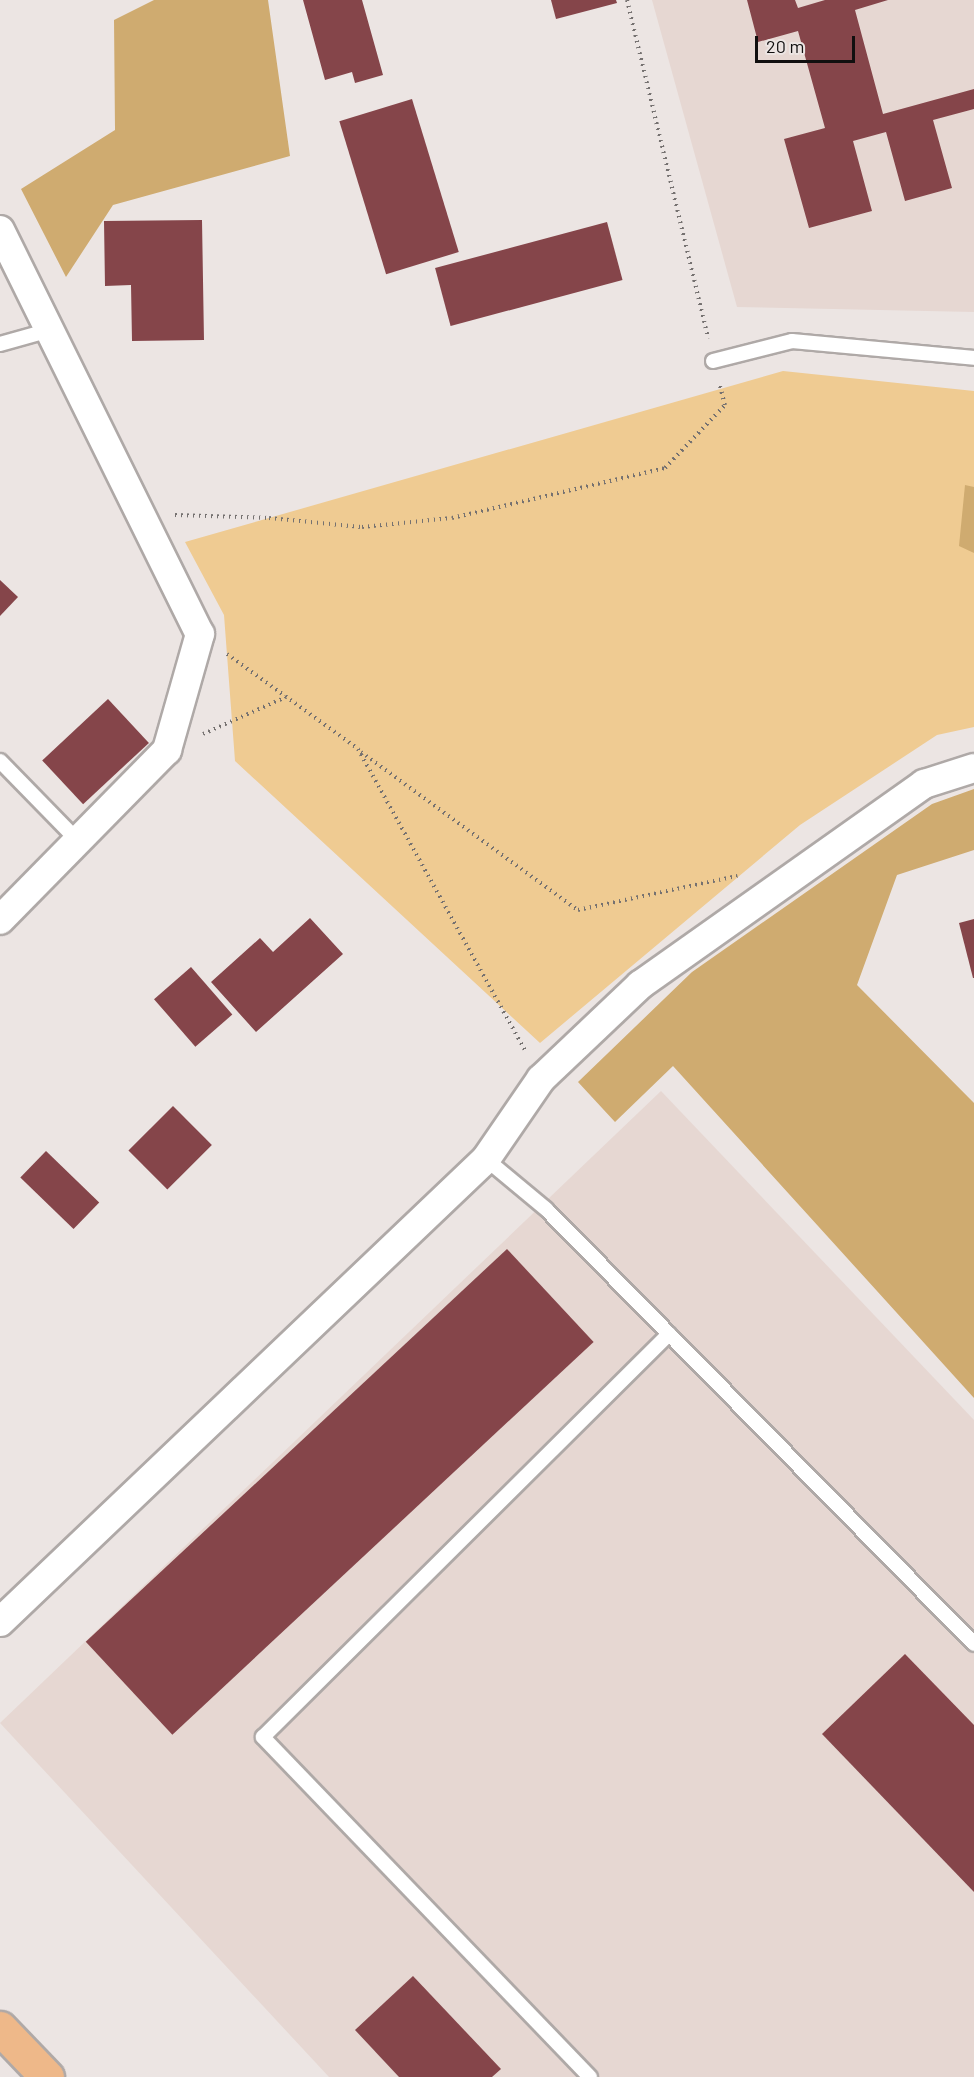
<!DOCTYPE html>
<html>
<head>
<meta charset="utf-8">
<style>
	body { margin:0 }
	#map { position:relative; width:974px; height:2077px; overflow:hidden; background:#ece5e3; font-family:Barlow,sans-serif }
	div>[style] { position:absolute }
	[style*='--x'] { left:calc(var(--x)*1px); top:calc(var(--y)*1px); width:calc(var(--w)*1px); rotate:calc(var(--a)*1deg) }
	.built>* { inset:0; background:#e6d7d2 }
	.green>* { inset:0; background:#efcb92 }
	.forest>* { inset:0; background:#cfab70 }
	.building>* { inset:0; background:#85454a; transform-origin:0 0 }
	.path>* { height:4px; margin-top:-2px; transform-origin:0; background:repeating-linear-gradient(90deg,#757170 0 1.5px,transparent 0 6px) }
	.roads { filter:drop-shadow(2px 0 #afa9a7) drop-shadow(-2px 0 #afa9a7) drop-shadow(0 2px #afa9a7) drop-shadow(0 -2px #afa9a7) }
	.service>* { height:14px; margin:-7px; padding:0 7px; transform-origin:7px; border-radius:7px; background:#fff }
	.minor>* { height:28px; margin:-14px; padding:0 14px; transform-origin:14px; border-radius:14px; background:#fff }
	.primary>* { height:33px; margin:-16.5px; padding:0 16.5px; transform-origin:16.5px; border-radius:16.5px; background:#eeb889 }
	span { translate:-50% -50%; white-space:nowrap; text-align:center; line-height:1.15; -webkit-text-stroke:6px #ece5e3; paint-order:stroke }
	.scale { position:absolute; left:755px; top:36px; width:100px; height:27px; box-sizing:border-box; border:3px solid #110f0f; border-top:0; padding-left:8px; font-size:18px; line-height:21px; white-space:nowrap; color:#110f0f; -webkit-text-stroke:4px #ece5e3; paint-order:stroke }
</style>
</head>
<body>
<div id="map">
	<div class="built">
		<i style="clip-path:polygon(652px 0,974px 0,974px 312px,737px 307px)"></i>
		<i style="clip-path:polygon(661px 1091px,974px 1420px,974px 2077px,329px 2077px,0 1723px)"></i>
	</div>
	<div class="green">
		<i style="clip-path:polygon(783px 371px,974px 391px,974px 727px,937px 735px,800px 825px,540px 1043px,235px 761px,224px 615px,185px 542px)"></i>
	</div>
	<div class="forest">
		<i style="clip-path:polygon(154px 0,268px 0,290px 156px,113px 205px,66px 277px,21px 189px,115px 130px,114px 20px)"></i>
		<i style="clip-path:polygon(965px 485px,974px 487px,974px 553px,959px 546px)"></i>
		<i style="clip-path:polygon(974px 789px,974px 850px,897px 875px,857px 985px,974px 1103px,974px 1398px,673px 1066px,615px 1122px,578px 1082px,692px 972px,932px 804px)"></i>
	</div>
	<div class="building">
		<i style="clip-path:polygon(303px 0,362px 0,383px 75px,355px 83px,352px 72px,325px 80px)"></i>
		<i style="clip-path:polygon(551px 0,616px 0,617px 3px,556px 19px)"></i>
		<i style="clip-path:polygon(747px 0,795px 0,798px 8px,825px 0,888px 0,855px 10px,883px 114px,974px 89px,974px 109px,933px 120px,952px 188px,905px 201px,886px 132px,853px 141px,872px 211px,809px 228px,784px 139px,825px 128px,798px 31px,758px 42px)"></i>
		<i style="left:412px;top:99px;width:160px;height:76px;rotate:73deg"></i>
		<i style="clip-path:polygon(202px 220px,204px 340px,132px 341px,131px 285px,105px 286px,104px 221px)"></i>
		<i style="left:607px;top:222px;width:60px;height:178px;rotate:75deg"></i>
		<i style="clip-path:polygon(0 580px,18px 597px,0 616px)"></i>
		<i style="left:108px;top:699px;width:60px;height:90px;rotate:47deg"></i>
		<i style="clip-path:polygon(310px 918px,343px 954px,256px 1032px,211px 982px,260px 938px,273px 952px)"></i>
		<i style="clip-path:polygon(974px 919px,974px 978px,973px 978px,959px 923px)"></i>
		<i style="left:191px;top:967px;width:63px;height:49px;rotate:49deg"></i>
		<i style="left:173px;top:1106px;width:55px;height:63px;rotate:45deg"></i>
		<i style="left:46px;top:1151px;width:74px;height:37px;rotate:44deg"></i>
		<i style="left:507px;top:1249px;width:127px;height:576px;rotate:47deg"></i>
		<i style="clip-path:polygon(905px 1654px,974px 1725px,974px 1892px,822px 1734px)"></i>
		<i style="clip-path:polygon(413px 1976px,501px 2069px,492px 2077px,399px 2077px,355px 2030px)"></i>
	</div>
	<div class="path">
		<i style="--x:627;--y:0;--w:348;--a:76.5"></i>
		<i style="--x:175;--y:515;--w:94;--a:1.8"></i>
		<i style="--x:269;--y:518;--w:93;--a:5.5"></i>
		<i style="--x:362;--y:527;--w:90;--a:-5.7"></i>
		<i style="--x:452;--y:518;--w:219;--a:-13.2"></i>
		<i style="--x:665;--y:468;--w:87;--a:-46.4"></i>
		<i style="--x:725;--y:405;--w:23;--a:-105"></i>
		<i style="--x:227;--y:654;--w:162;--a:35.9"></i>
		<i style="--x:358;--y:749;--w:346;--a:61"></i>
		<i style="--x:203;--y:734;--w:91;--a:-24"></i>
		<i style="--x:361;--y:752;--w:268;--a:36.1"></i>
		<i style="--x:578;--y:910;--w:163;--a:-12.1"></i>
	</div>
	<div class="roads">
		<div class="service">
			<i style="--x:0;--y:344;--w:52;--a:-15.6"></i>
			<i style="--x:713;--y:361;--w:81;--a:-14.2"></i>
			<i style="--x:792;--y:341;--w:183;--a:5.3"></i>
			<i style="--x:0;--y:761;--w:112;--a:45.7"></i>
			<i style="--x:486;--y:1159;--w:78;--a:39.8"></i>
			<i style="--x:546;--y:1209;--w:610;--a:45.46"></i>
			<i style="--x:590;--y:2077;--w:472;--a:-133.9"></i>
			<i style="--x:263;--y:1737;--w:572;--a:-44.79"></i>
		</div>
		<div class="minor">
			<i style="--x:0;--y:230;--w:451;--a:63.7"></i>
			<i style="--x:200;--y:634;--w:121;--a:105.9"></i>
			<i style="--x:167;--y:750;--w:238;--a:134.5"></i>
			<i style="--x:0;--y:1622;--w:671;--a:-43.61"></i>
			<i style="--x:486;--y:1159;--w:97;--a:-55.5"></i>
			<i style="--x:541;--y:1079;--w:137;--a:-43.5"></i>
			<i style="--x:640;--y:985;--w:348;--a:-35.3"></i>
			<i style="--x:924;--y:784;--w:52;--a:-17.7"></i>
		</div>
		<div class="primary">
			<i style="--x:0;--y:2028;--w:68;--a:46.2"></i>
		</div>
	</div>
	<div class="scale">20 m</div>
</div>
</body>
</html>
